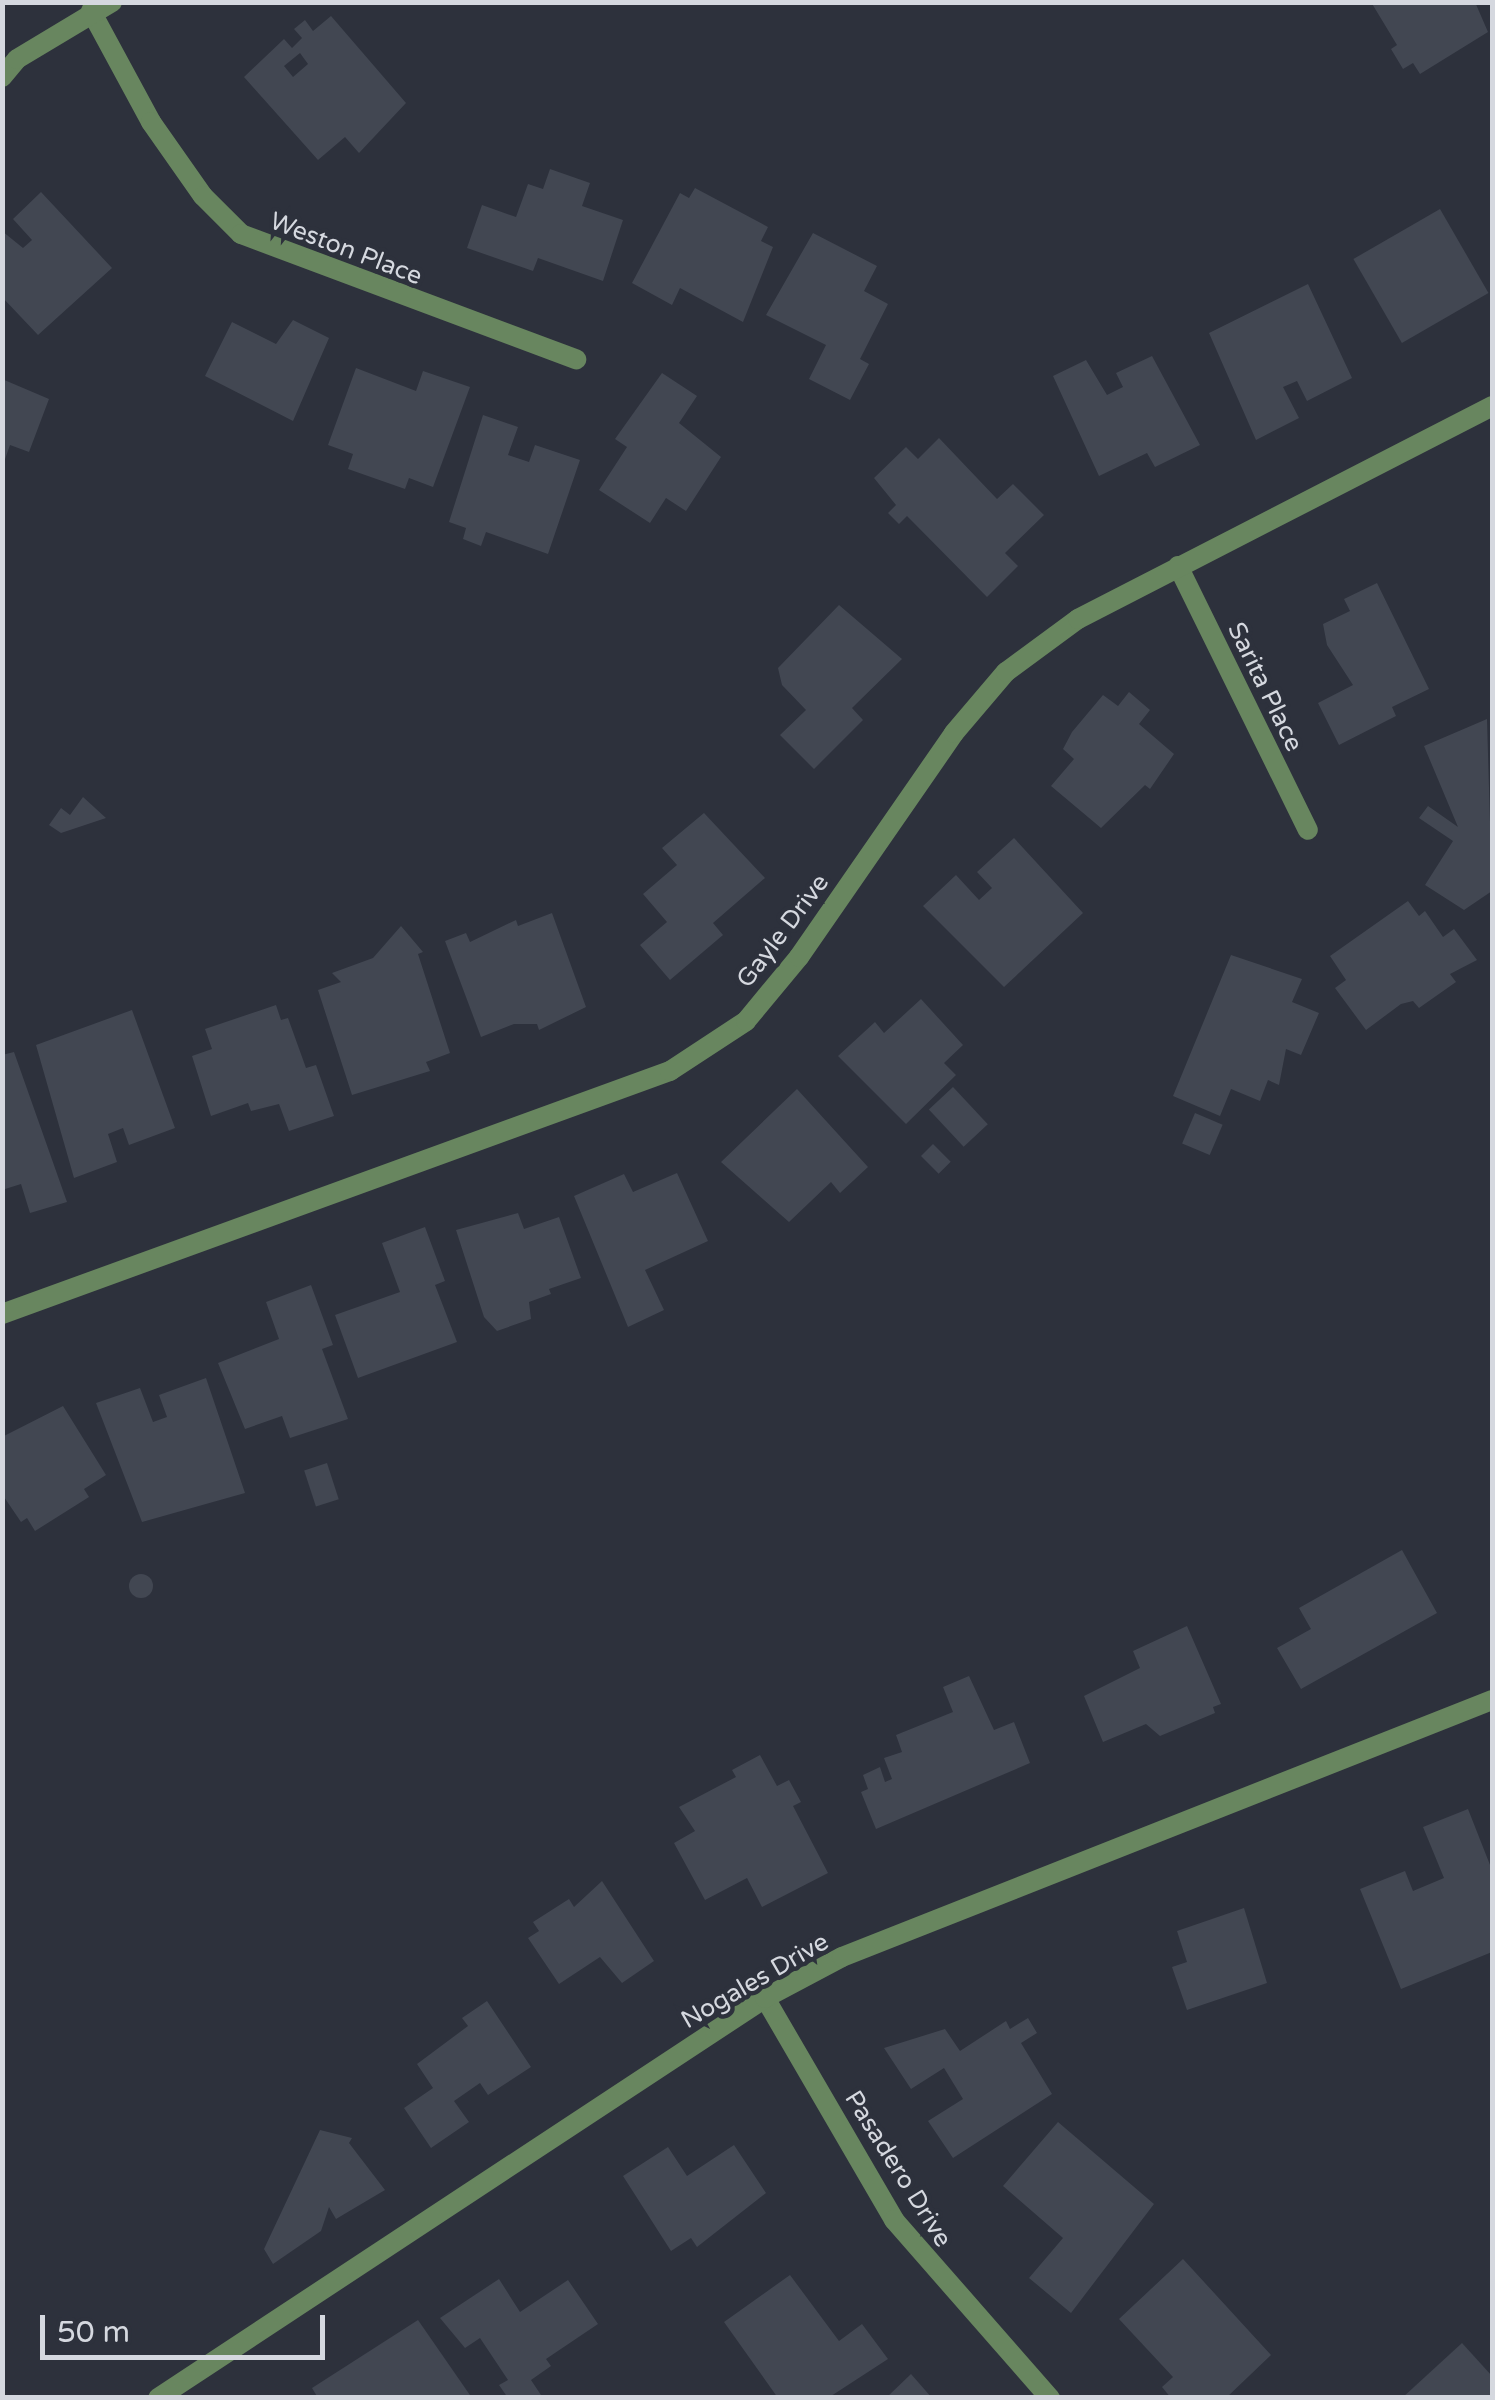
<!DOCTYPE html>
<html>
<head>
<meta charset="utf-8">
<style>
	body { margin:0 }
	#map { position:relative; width:1495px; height:2400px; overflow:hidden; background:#2d313c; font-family:"Varela Round",sans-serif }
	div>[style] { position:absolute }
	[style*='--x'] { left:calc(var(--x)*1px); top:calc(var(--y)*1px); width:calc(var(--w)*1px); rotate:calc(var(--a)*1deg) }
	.building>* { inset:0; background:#424752; transform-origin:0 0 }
	.round { border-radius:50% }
	.street>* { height:20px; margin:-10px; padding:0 10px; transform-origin:10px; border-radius:10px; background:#68865f }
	span { translate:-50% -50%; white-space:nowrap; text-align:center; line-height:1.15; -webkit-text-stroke:9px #2d313c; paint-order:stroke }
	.street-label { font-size:25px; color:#d5d8df }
	.frame { position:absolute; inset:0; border:5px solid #d5d8df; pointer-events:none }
	.scale { position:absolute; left:40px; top:2315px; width:285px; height:45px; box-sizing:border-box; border:5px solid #d5d8df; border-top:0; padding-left:12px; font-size:30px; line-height:35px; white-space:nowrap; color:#d5d8df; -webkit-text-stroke:8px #2d313c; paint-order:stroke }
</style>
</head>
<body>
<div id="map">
	<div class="building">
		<i style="clip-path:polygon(1371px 2px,1475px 2px,1488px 32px,1420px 74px,1413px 63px,1403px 69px,1391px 49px,1397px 45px)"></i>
		<i style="clip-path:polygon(evenodd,331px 16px,406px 103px,359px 153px,345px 137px,318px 160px,244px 77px,284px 39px,292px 48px,302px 38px,294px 29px,305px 20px,313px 31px,331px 16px,300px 53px,308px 64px,293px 77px,284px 66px,300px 53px)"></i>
		<i style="clip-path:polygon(550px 169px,590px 183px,582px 206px,623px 220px,603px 281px,538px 258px,533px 271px,467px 248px,482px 205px,516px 217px,528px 184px,543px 189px)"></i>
		<i style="clip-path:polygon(695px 188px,768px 227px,761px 241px,773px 247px,743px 322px,680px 288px,672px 305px,632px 283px,680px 193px,689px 198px)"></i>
		<i style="clip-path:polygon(41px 192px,112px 268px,38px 335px,2px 297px,2px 231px,23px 248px,32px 240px,13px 219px)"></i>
		<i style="left:1440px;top:209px;width:97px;height:100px;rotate:60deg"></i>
		<i style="clip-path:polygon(813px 233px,877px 266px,864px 291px,888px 304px,860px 359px,869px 364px,850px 400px,809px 379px,826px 345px,766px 315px)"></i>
		<i style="clip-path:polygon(1308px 284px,1352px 378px,1307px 401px,1297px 381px,1283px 387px,1299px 418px,1256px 440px,1209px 333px)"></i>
		<i style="clip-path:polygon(293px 320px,329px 338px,293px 421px,205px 376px,232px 322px,276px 344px)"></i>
		<i style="clip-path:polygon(1152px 356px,1200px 445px,1155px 467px,1147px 453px,1099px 476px,1053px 376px,1086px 360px,1107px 395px,1123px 387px,1116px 373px)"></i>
		<i style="clip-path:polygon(356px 368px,416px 391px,423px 371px,470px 387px,433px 487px,409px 478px,405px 489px,348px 469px,353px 454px,328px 445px)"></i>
		<i style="clip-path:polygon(662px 373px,697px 396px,679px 423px,721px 457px,686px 511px,666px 498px,650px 523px,599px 490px,627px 447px,615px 439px)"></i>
		<i style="clip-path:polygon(2px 379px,49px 399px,29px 452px,10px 445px,3px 465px)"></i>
		<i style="clip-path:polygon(483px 415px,518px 427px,508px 455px,529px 462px,535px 445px,580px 460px,548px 554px,486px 532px,481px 546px,463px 539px,466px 528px,449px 522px)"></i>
		<i style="clip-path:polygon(939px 438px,997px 499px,1013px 484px,1044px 515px,1005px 553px,1018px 566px,987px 597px,907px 516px,899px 524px,888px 513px,896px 505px,874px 478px,906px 447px,918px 459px)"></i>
		<i style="clip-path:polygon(1377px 583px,1429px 689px,1392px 707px,1396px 716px,1339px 745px,1318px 703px,1353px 685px,1327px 645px,1323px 624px,1350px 611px,1344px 599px)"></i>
		<i style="clip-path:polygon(839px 605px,902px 659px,852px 708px,863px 720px,814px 769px,780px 735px,806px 710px,782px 685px,778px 668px)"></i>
		<i style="clip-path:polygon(1129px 692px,1150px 710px,1139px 724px,1174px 754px,1150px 789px,1145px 785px,1101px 828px,1051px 786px,1074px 759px,1063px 749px,1072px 732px,1103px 695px,1118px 706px)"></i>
		<i style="clip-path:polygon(1487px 719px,1492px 891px,1464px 910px,1425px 885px,1453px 841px,1419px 818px,1428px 806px,1458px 827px,1424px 746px)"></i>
		<i style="clip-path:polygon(83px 797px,106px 818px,61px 833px,49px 825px,61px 808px,70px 815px)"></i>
		<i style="clip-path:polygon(704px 813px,765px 878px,713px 923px,723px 935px,670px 980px,640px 945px,667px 922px,643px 894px,677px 865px,662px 848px)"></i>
		<i style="clip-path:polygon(1014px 838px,1083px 913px,1004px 987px,923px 906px,956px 875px,979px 900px,992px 888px,977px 872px)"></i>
		<i style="clip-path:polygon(1408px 901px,1419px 916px,1425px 911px,1443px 937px,1454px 929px,1477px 960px,1450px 974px,1456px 982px,1419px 1008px,1413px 1001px,1401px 1004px,1366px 1030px,1335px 988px,1346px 980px,1330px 956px)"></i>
		<i style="clip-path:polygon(552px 913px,586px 1007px,539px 1030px,537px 1024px,514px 1024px,481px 1037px,445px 941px,466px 933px,470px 942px,516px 920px,518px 926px)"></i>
		<i style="clip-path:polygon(401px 926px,423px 952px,418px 954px,450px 1053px,426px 1062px,430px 1071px,352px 1095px,318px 990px,341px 982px,332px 973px,373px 958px)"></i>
		<i style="clip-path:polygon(1231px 955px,1302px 979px,1292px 1002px,1319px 1013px,1301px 1055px,1286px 1049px,1279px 1085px,1268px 1080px,1260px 1101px,1231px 1089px,1220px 1116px,1173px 1096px)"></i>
		<i style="clip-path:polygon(921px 999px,963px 1045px,944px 1063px,956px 1075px,906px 1124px,838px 1056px,875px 1022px,884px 1033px)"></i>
		<i style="clip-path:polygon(276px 1005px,281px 1020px,288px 1018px,306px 1068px,316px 1065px,334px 1116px,289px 1131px,279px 1104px,251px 1111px,248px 1103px,211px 1116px,192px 1056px,212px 1049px,205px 1029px)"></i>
		<i style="clip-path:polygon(132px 1010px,175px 1128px,129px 1145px,123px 1128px,108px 1134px,117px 1162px,74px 1178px,36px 1045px)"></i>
		<i style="clip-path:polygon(14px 1052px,67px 1202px,30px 1213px,21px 1184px,2px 1190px,2px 1055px)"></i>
		<i style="left:953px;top:1087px;width:51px;height:33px;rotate:47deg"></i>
		<i style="clip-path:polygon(797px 1089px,868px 1167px,840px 1193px,831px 1182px,789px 1222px,721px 1162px)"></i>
		<i style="left:1195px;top:1113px;width:30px;height:33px;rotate:23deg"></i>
		<i style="left:933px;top:1144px;width:25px;height:17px;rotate:45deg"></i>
		<i style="clip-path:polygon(677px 1173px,708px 1241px,645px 1270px,664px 1310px,628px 1327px,574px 1196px,624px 1174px,633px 1192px)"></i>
		<i style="clip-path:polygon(518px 1213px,524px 1229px,559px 1217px,581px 1278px,549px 1289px,551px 1294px,529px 1302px,531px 1319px,497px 1331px,484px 1317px,456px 1230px)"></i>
		<i style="clip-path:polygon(425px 1227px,445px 1281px,435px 1285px,457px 1342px,358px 1378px,335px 1315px,400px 1292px,382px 1243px)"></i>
		<i style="clip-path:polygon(311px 1285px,333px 1345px,322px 1349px,348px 1419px,290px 1438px,282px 1416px,245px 1429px,218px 1363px,279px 1339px,266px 1302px)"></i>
		<i style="clip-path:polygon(206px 1378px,245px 1493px,142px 1522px,96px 1403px,140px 1388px,153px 1422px,167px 1417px,159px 1395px)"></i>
		<i style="clip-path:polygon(63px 1406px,106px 1475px,84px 1489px,89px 1497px,35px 1531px,27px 1518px,21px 1522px,2px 1494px,2px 1437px)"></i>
		<i style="left:327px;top:1463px;width:38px;height:24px;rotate:72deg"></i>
		<i style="clip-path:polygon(1402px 1550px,1437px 1613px,1301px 1689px,1277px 1648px,1311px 1629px,1299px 1608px)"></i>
		<i class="round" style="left:129px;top:1574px;width:24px;height:24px"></i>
		<i style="clip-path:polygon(1187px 1626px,1221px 1704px,1213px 1707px,1215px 1713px,1160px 1736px,1146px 1724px,1103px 1742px,1084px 1696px,1140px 1668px,1133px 1651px)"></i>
		<i style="clip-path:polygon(969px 1676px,994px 1730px,1014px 1722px,1030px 1763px,876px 1829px,861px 1792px,868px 1789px,863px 1775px,880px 1767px,885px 1782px,892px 1779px,884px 1758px,902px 1752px,896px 1735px,953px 1712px,943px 1687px)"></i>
		<i style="clip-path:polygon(760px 1755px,777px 1786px,789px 1780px,801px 1802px,793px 1806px,828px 1873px,762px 1907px,747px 1878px,705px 1900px,674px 1843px,695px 1831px,679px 1807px,736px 1777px,732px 1770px)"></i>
		<i style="clip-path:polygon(1468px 1809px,1492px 1870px,1492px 1952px,1401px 1989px,1360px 1889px,1405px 1871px,1413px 1891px,1444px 1878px,1423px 1827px)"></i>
		<i style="clip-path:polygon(602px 1881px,654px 1961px,622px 1983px,600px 1957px,559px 1984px,528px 1938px,539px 1931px,533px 1922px,569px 1899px,574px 1907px)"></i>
		<i style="clip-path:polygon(1244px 1908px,1267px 1983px,1187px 2010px,1172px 1967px,1187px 1962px,1177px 1931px)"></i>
		<i style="clip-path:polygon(487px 2001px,531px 2067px,488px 2095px,480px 2083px,454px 2101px,469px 2122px,431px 2148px,404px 2108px,433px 2088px,417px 2064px,468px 2026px,462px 2018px)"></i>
		<i style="clip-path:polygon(1028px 2018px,1037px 2033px,1021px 2043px,1052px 2094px,953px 2158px,928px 2121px,963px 2099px,944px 2068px,911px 2089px,884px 2048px,945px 2029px,960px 2051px,1006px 2021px,1010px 2029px)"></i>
		<i style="clip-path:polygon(1058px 2122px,1154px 2204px,1071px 2313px,1029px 2278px,1063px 2238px,1003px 2186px)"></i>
		<i style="clip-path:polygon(320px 2130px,352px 2138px,349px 2143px,385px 2190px,336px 2219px,329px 2207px,321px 2231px,273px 2264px,264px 2249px)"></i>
		<i style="clip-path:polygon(734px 2145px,766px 2193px,697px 2247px,691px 2238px,671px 2251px,623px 2176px,668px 2147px,687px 2176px)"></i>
		<i style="clip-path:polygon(1183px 2259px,1271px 2355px,1226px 2398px,1171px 2398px,1162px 2387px,1173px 2377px,1119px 2319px)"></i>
		<i style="clip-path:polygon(790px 2275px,839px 2341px,862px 2324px,888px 2359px,828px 2398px,778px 2398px,724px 2322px)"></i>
		<i style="clip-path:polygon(499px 2279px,520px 2312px,568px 2280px,598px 2324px,546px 2359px,551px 2366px,531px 2380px,543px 2398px,508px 2398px,499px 2385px,508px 2380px,480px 2338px,465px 2348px,440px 2318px)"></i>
		<i style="clip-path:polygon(418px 2320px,472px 2398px,318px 2398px,312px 2388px)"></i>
		<i style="clip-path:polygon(1462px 2343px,1492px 2376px,1492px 2398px,1402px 2398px)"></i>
		<i style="clip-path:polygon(911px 2374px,932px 2398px,886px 2398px)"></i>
	</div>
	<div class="street">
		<i style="--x:91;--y:11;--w:126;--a:61.6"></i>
		<i style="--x:151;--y:122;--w:90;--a:54.9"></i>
		<i style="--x:203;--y:196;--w:54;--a:45"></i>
		<i style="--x:241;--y:234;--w:358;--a:20.5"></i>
		<i style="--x:2;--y:77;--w:23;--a:-50"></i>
		<i style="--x:17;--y:59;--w:111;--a:-31"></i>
		<i style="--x:1178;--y:566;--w:294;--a:63.8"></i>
		<i style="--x:2;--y:1314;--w:711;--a:-19.99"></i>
		<i style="--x:670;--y:1071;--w:91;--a:-33.3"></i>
		<i style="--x:746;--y:1021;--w:83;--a:-50.4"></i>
		<i style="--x:799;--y:957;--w:272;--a:-55.3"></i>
		<i style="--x:954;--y:733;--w:80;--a:-49.6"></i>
		<i style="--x:1006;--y:672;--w:89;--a:-36.4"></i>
		<i style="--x:1078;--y:619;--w:466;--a:-27.2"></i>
		<i style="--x:765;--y:1998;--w:257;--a:59.8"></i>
		<i style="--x:894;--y:2220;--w:237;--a:48.8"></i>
		<i style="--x:158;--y:2398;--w:727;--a:-33.38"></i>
		<i style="--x:765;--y:1998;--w:87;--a:-28"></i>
		<i style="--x:842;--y:1957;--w:699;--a:-21.57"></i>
	</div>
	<div class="street-label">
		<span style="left:346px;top:249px;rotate:21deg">Weston Place</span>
		<span style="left:1265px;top:687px;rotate:64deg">Sarita Place</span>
		<span style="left:783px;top:931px;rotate:-53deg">Gayle Drive</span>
		<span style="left:755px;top:1981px;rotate:-30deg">Nogales Drive</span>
		<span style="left:898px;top:2169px;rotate:58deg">Pasadero Drive</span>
	</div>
	<div class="frame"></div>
	<div class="scale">50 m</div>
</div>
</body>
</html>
